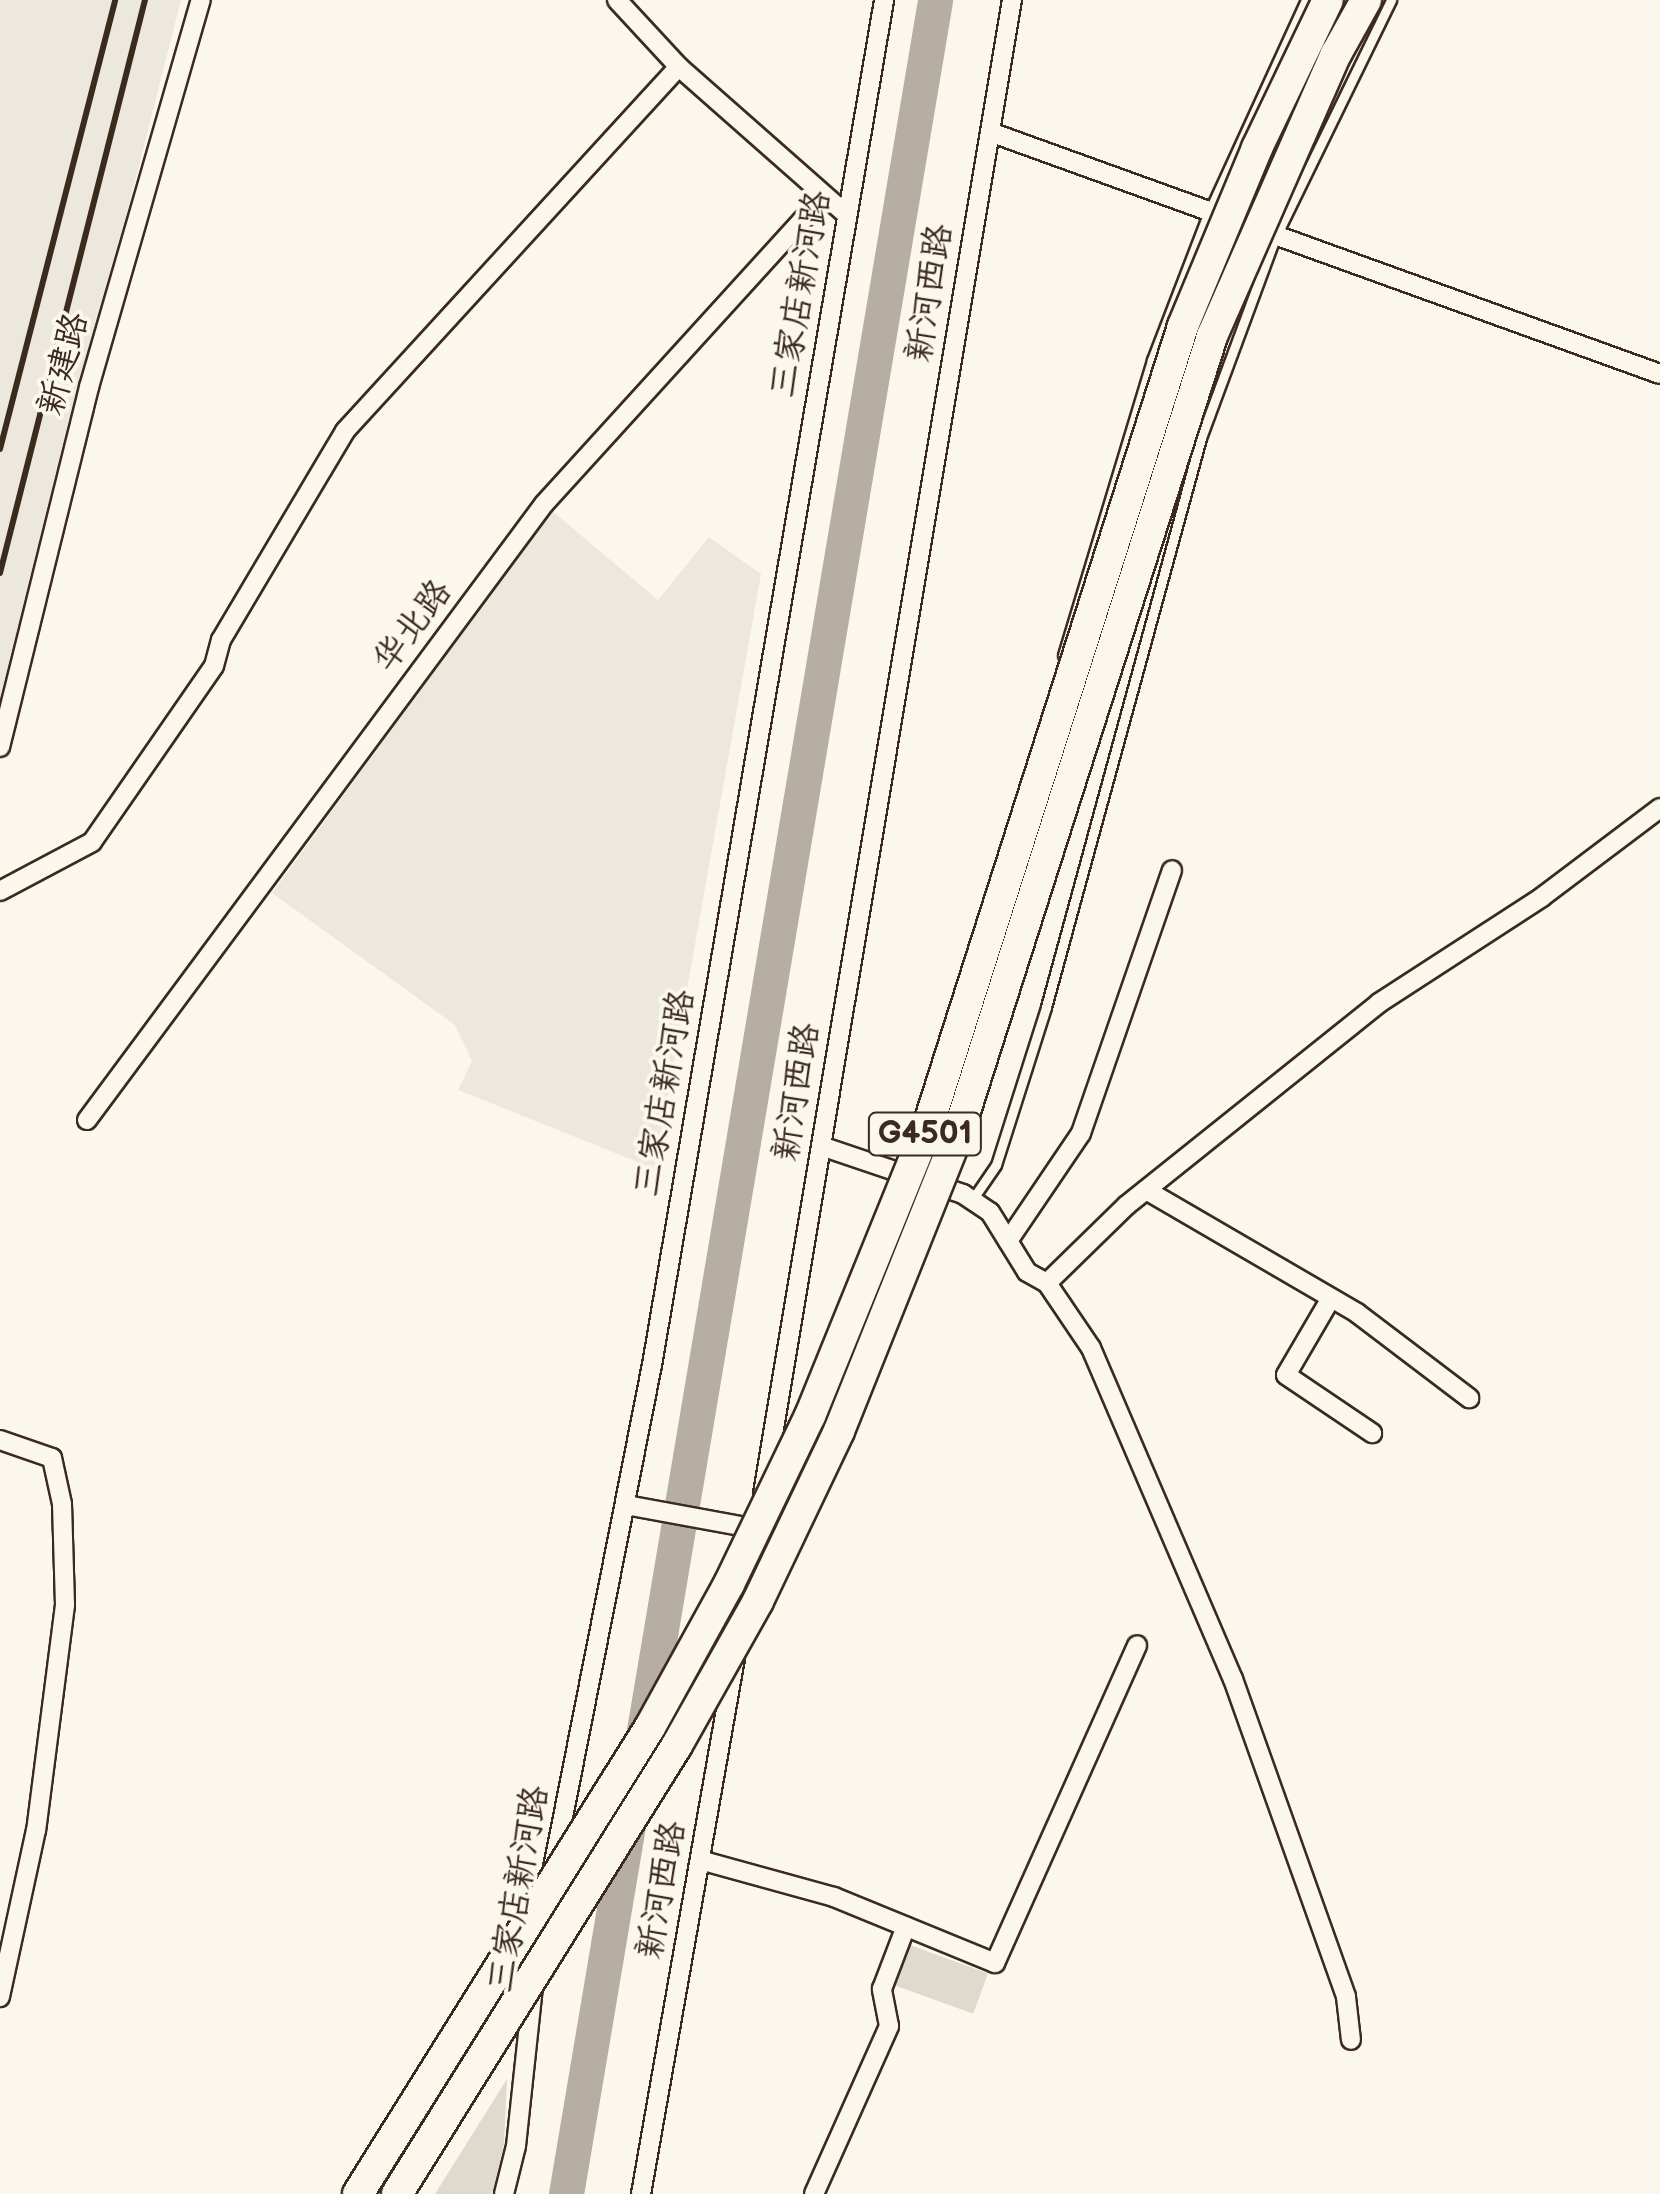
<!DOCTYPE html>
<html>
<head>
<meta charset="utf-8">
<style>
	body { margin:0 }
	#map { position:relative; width:1660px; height:2194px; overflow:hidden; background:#fbf7ec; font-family:"Balsamiq Sans","LXGW WenKai TC",sans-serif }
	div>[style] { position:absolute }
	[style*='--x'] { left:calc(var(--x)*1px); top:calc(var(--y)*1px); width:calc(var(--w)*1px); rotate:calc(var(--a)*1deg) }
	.built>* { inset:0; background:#ede8dd }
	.green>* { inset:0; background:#dfd9ce; transform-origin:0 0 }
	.river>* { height:35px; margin:-17.5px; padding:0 17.5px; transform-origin:17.5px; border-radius:17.5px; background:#b6aea2 }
	.roads { filter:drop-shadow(2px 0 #3b2a1e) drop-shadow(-2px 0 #3b2a1e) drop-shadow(0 2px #3b2a1e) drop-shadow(0 -2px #3b2a1e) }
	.lane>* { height:9px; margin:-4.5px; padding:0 4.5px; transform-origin:4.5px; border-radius:4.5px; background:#fbf7ec }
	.street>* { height:18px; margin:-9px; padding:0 9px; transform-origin:9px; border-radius:9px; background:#fbf7ec }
	.rail>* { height:6px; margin:-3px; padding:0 3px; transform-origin:3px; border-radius:3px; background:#3b2a1e }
	.bridges { filter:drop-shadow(2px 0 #3b2a1e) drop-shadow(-2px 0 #3b2a1e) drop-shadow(0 2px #3b2a1e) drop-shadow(0 -2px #3b2a1e) }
	.highway-bridge>* { height:30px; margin:-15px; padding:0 15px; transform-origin:15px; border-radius:15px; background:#fbf7ec }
	span { translate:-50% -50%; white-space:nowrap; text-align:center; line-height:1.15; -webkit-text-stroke:8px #fbf7ec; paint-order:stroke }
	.shield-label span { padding:2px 8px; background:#fbf7ec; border:2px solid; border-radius:8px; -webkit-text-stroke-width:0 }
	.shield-label { font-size:32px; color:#3b2a1e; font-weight:700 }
	.street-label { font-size:35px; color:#3b2a1e }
</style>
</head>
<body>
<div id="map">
	<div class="built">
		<i style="clip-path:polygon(0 0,181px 0,0 712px)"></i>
		<i style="clip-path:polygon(552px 511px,658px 600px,709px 537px,761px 574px,655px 1169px,458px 1090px,472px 1061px,455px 1025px,272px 893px)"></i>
	</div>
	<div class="green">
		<i style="left:910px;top:1945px;width:83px;height:43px;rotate:20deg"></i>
		<i style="clip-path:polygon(507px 2079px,504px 2144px,492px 2194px,435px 2194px)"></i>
	</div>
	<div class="river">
		<i style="--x:566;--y:2194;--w:2225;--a:-80.45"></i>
	</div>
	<div class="roads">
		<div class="lane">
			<i style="--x:1063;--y:655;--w:308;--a:-73.2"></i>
			<i style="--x:1152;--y:360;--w:156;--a:-69"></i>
			<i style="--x:1208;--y:214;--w:235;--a:-65.4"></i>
			<i style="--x:972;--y:1200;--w:42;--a:-55.6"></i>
			<i style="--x:996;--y:1165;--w:166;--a:-72.4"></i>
			<i style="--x:1046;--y:1007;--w:590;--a:-74.76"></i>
			<i style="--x:1201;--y:438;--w:213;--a:-69.7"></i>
			<i style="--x:1275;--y:238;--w:265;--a:-64"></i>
		</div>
		<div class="street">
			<i style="--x:617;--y:0;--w:91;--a:47.2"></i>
			<i style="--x:679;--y:67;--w:224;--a:41.4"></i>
			<i style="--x:990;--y:132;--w:712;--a:19.86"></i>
			<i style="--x:0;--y:747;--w:371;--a:-76.1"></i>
			<i style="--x:89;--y:387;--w:403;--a:-73.9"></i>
			<i style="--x:0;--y:891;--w:104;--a:-28"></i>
			<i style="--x:92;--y:842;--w:214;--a:-55.3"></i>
			<i style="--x:214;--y:666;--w:27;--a:-75"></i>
			<i style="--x:221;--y:640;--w:243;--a:-59.3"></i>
			<i style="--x:345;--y:431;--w:494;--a:-47.5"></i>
			<i style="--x:87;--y:1120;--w:767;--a:-53.43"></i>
			<i style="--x:544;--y:504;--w:413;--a:-47.7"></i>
			<i style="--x:821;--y:1146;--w:150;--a:18.7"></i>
			<i style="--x:963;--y:1194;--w:32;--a:34"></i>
			<i style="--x:990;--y:1212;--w:70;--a:58.3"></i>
			<i style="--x:1027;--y:1272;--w:23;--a:29"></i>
			<i style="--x:1047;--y:1283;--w:78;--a:55.9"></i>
			<i style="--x:1091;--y:1348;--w:360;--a:66.8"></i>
			<i style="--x:1233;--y:1679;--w:337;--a:70.4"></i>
			<i style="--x:1346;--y:1997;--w:43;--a:83.4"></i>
			<i style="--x:1146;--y:1190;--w:244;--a:30.2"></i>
			<i style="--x:1357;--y:1313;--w:141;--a:37.2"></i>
			<i style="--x:1008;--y:1241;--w:130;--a:-55.9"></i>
			<i style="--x:1081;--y:1133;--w:278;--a:-70.9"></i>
			<i style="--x:1047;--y:1283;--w:112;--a:-44.3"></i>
			<i style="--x:1127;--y:1205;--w:323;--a:-38.7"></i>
			<i style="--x:1379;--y:1003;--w:194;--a:-33"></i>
			<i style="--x:1542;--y:897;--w:148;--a:-37"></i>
			<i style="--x:1331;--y:1298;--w:89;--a:120.3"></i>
			<i style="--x:1286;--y:1375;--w:104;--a:34"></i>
			<i style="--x:0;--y:1440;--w:55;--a:19.1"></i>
			<i style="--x:52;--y:1458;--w:47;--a:77.7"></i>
			<i style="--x:62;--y:1504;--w:101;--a:88.3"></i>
			<i style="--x:65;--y:1605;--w:227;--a:97.3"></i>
			<i style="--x:36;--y:1830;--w:171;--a:102.2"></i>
			<i style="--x:763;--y:1494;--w:1515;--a:-80.54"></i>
			<i style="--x:626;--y:1505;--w:133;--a:10.4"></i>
			<i style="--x:743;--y:1612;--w:59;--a:-80.2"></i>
			<i style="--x:700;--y:1860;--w:139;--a:15.4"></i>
			<i style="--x:834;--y:1897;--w:174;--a:22.3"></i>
			<i style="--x:995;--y:1963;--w:348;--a:-65.9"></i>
			<i style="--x:553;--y:1868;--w:513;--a:-78.87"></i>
			<i style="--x:652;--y:1365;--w:1385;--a:-80.35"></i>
			<i style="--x:504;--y:2194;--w:49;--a:-76"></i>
			<i style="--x:516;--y:2146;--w:160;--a:-83.9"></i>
			<i style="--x:641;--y:2194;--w:544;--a:-80.05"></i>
			<i style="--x:814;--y:2194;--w:184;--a:-65.9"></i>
			<i style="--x:889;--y:2026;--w:38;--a:-101"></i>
			<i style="--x:882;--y:1989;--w:67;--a:-69.1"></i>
		</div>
	</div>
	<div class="rail">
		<i style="--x:0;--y:449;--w:463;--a:-75.6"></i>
		<i style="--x:0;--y:573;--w:591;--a:-75.8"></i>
	</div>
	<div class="bridges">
		<div class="highway-bridge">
			<i style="--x:358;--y:2194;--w:551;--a:-57.98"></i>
			<i style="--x:650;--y:1727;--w:163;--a:-61.1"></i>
			<i style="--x:729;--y:1584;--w:187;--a:-64.3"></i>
			<i style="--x:810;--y:1416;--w:316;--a:-67.9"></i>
			<i style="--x:929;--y:1123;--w:836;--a:-72.32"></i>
			<i style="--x:1183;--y:326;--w:193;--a:-67.4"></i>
			<i style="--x:1257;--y:148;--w:164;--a:-64.4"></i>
			<i style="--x:397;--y:2194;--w:529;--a:-58.05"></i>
			<i style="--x:677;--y:1745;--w:165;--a:-60.6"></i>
			<i style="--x:758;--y:1601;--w:188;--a:-64.5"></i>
			<i style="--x:839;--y:1431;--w:321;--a:-68.2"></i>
			<i style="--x:958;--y:1133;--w:836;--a:-72.32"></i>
			<i style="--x:1212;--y:336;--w:308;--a:-66.3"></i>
			<i style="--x:1336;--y:54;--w:62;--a:-60.9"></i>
		</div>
	</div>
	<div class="shield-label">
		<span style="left:925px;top:1134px">G4501</span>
	</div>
	<div class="street-label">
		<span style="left:930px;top:293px;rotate:-81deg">新河西路</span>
		<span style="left:801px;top:294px;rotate:-80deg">三家店新河路</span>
		<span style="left:64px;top:364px;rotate:-75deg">新建路</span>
		<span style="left:413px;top:626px;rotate:-53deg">华北路</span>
		<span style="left:797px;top:1092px;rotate:-81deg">新河西路</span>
		<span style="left:665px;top:1093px;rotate:-80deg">三家店新河路</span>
		<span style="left:519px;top:1889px;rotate:-80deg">三家店新河路</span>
		<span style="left:662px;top:1890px;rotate:-80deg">新河西路</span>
	</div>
</div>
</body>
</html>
